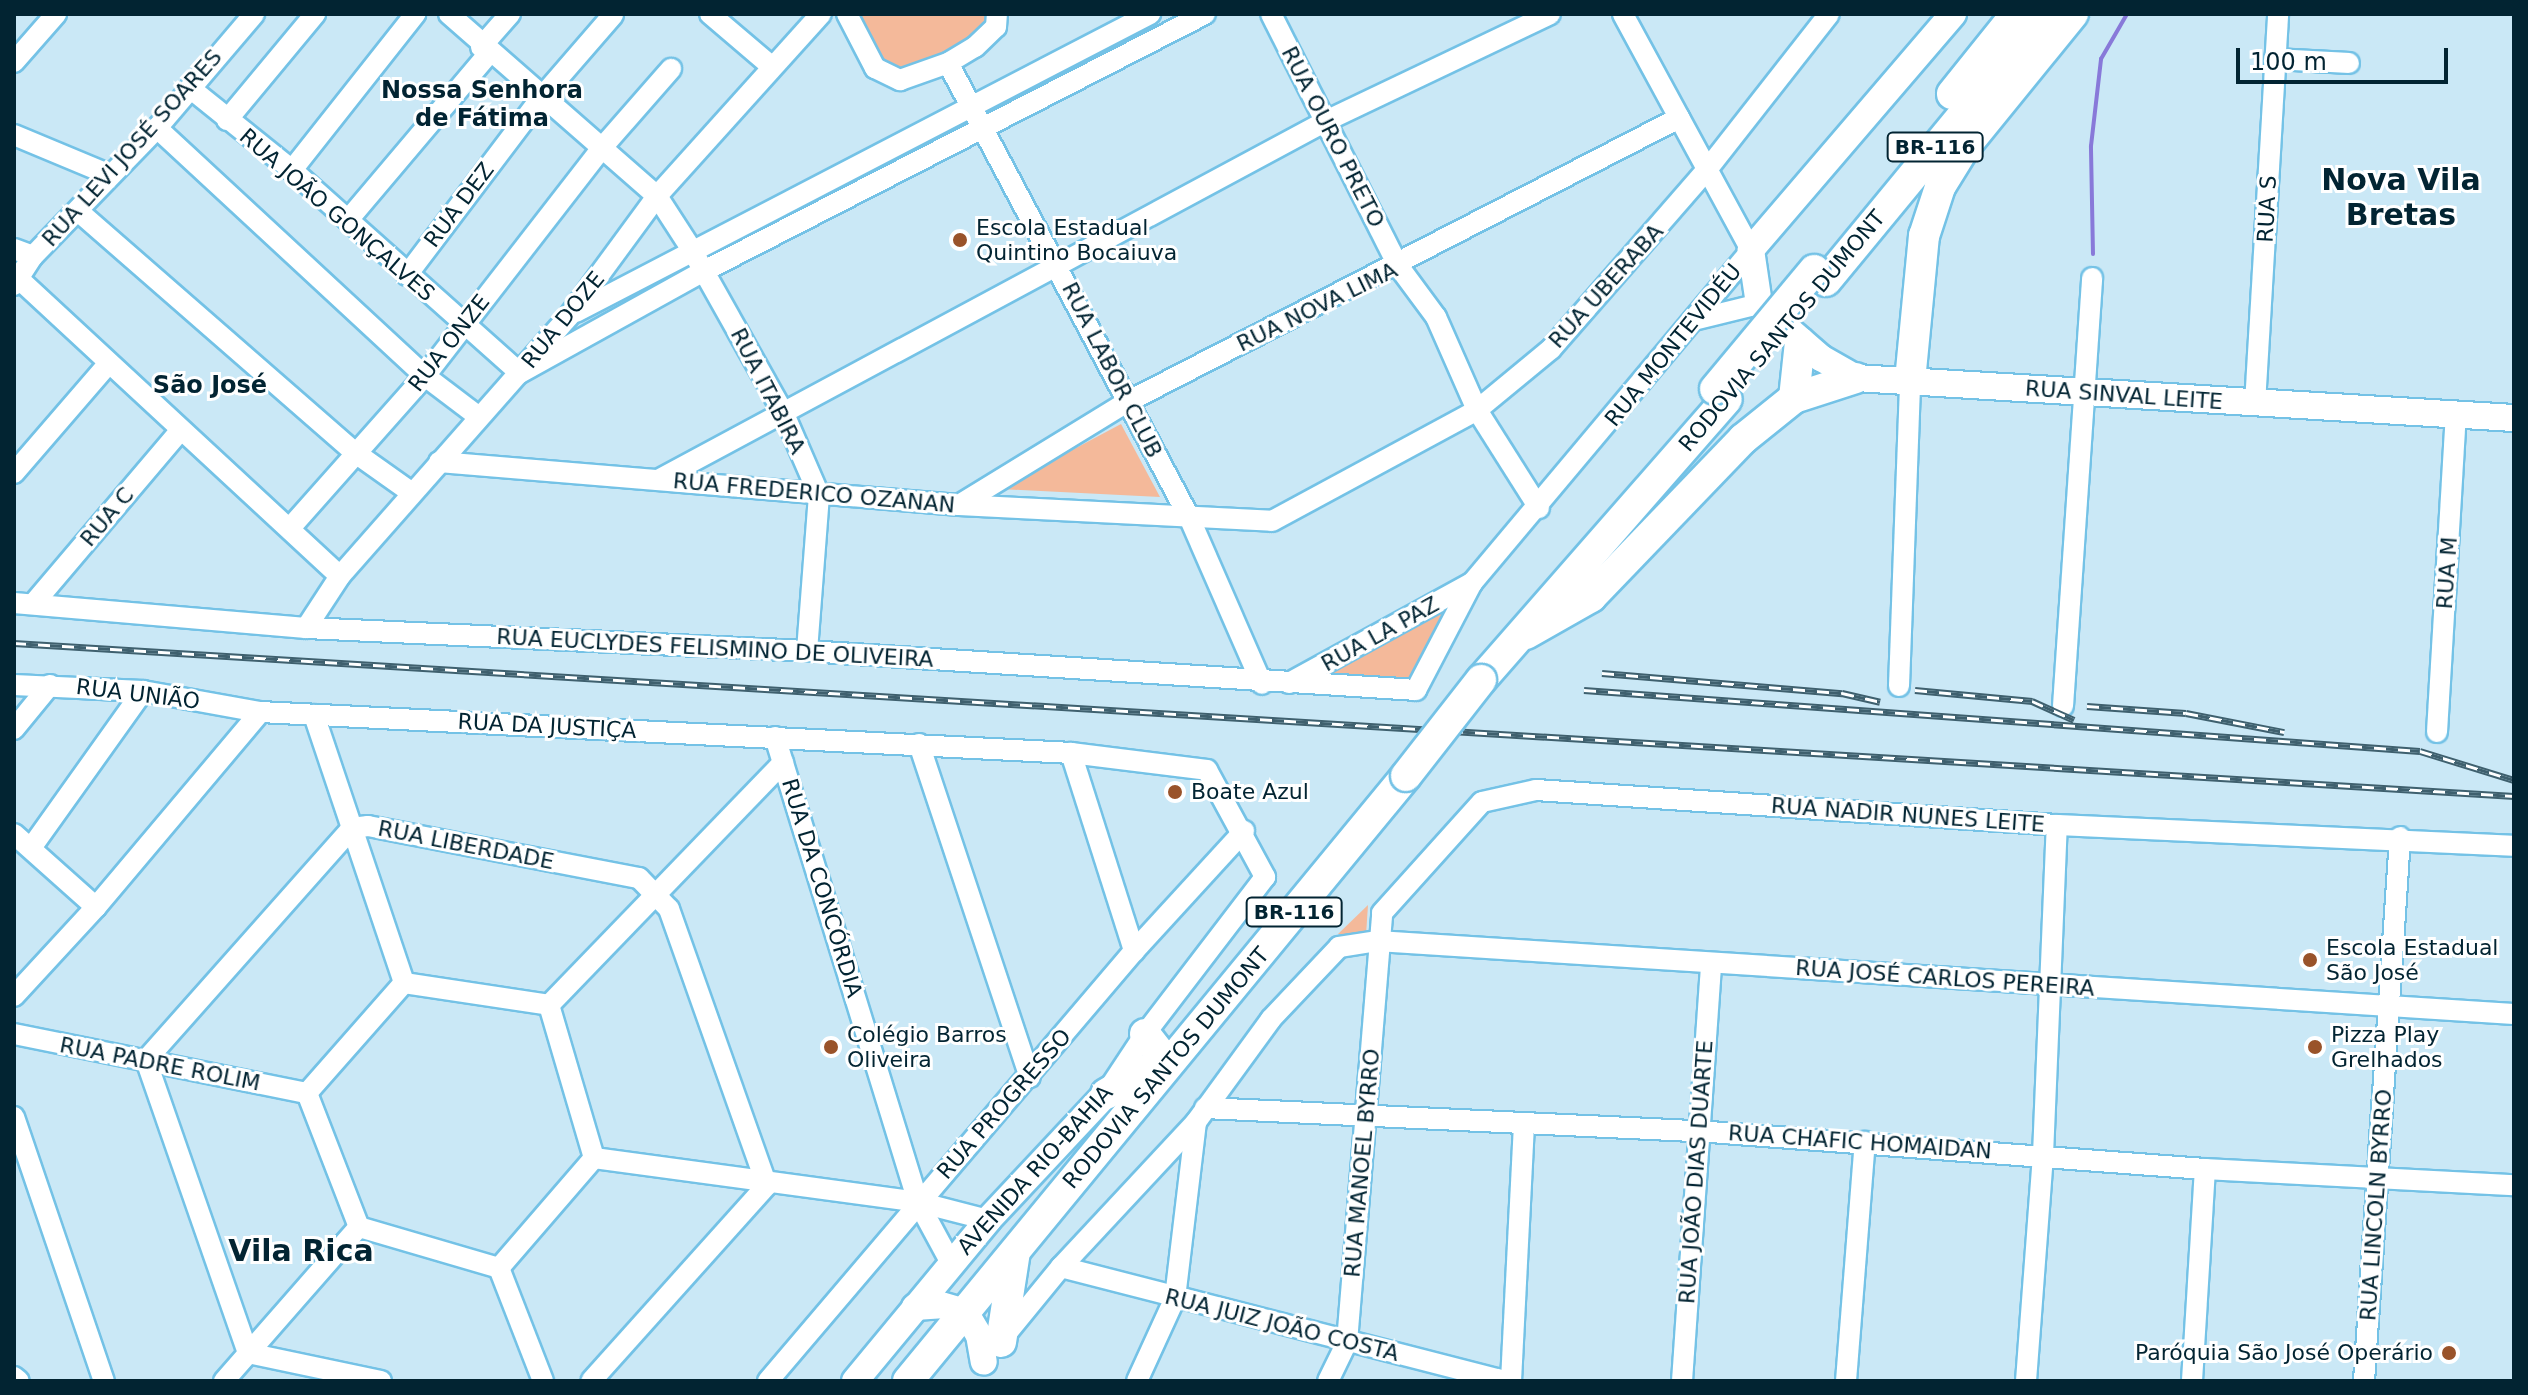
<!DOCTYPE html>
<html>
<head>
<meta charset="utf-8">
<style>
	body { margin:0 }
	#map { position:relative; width:2528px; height:1395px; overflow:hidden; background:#cae8f6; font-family:"DejaVu Sans",sans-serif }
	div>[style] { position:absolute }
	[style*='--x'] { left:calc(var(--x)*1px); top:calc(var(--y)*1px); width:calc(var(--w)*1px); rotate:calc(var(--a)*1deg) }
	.green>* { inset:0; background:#f4b99a }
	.stream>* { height:4px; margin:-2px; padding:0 2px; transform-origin:2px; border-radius:2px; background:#8879d9 }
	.roads { filter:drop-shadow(2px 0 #74c2e6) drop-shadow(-2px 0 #74c2e6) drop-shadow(0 2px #74c2e6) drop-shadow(0 -2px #74c2e6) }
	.minor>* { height:20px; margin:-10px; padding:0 10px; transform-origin:10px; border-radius:10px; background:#fff }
	.major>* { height:26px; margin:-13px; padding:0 13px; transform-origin:13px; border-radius:13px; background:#fff }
	.highway>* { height:30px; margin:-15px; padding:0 15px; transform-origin:15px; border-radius:15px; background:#fff }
	.rail>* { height:7px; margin-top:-3.5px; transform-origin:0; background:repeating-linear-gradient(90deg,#fff 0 12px,#3f606e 0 24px); box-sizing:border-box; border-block:2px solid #3f606e }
	.bridges { filter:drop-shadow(2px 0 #74c2e6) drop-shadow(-2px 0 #74c2e6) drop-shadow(0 2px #74c2e6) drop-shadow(0 -2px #74c2e6) }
	.highway-bridge>* { height:30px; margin:-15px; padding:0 15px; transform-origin:15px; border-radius:15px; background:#fff }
	.dots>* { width:22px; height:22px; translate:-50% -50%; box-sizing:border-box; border:4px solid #fff; border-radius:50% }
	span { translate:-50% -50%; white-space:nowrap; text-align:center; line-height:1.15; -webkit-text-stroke:6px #fff; paint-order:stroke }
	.shield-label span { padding:2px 6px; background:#fff; border:2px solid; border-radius:6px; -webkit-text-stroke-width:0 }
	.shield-label { font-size:20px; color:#022432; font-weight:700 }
	.street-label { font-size:22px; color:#022432 }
	.poi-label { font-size:22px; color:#022432 }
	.left { translate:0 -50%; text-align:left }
	.right { translate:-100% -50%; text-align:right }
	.neighbourhood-label { font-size:24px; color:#022432; font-weight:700 }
	.district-label { font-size:30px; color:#022432; font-weight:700 }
	.frame { position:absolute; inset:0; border:16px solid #022432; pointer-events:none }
	.scale { position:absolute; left:2236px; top:48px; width:212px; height:36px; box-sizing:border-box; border:4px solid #022432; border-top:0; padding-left:10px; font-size:24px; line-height:28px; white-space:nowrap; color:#022432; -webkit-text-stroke:6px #fff; paint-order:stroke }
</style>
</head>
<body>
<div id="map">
	<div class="green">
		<i style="clip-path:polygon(855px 14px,991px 14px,983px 33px,919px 68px,902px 71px,881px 65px)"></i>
		<i style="clip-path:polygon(1121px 424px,1160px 497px,999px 489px)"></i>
		<i style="clip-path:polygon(1460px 595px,1414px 683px,1308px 679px)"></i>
		<i style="clip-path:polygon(1368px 905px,1366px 935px,1338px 934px)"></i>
	</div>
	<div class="stream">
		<i style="--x:2093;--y:254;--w:108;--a:-91.1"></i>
		<i style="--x:2091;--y:146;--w:88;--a:-83.4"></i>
		<i style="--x:2101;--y:59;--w:52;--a:-60"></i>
	</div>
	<div class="roads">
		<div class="minor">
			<i style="--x:449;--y:14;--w:276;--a:41.2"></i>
			<i style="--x:657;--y:196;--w:64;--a:57.1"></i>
			<i style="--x:692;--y:250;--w:188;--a:60.7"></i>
			<i style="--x:784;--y:414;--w:88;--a:66.6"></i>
			<i style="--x:819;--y:495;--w:156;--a:94.4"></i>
			<i style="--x:710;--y:14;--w:80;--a:40.4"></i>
			<i style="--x:847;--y:14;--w:61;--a:62.6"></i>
			<i style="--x:875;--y:68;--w:28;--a:26"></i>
			<i style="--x:900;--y:80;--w:51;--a:-19.5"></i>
			<i style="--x:948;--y:63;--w:31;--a:-31"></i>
			<i style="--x:975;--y:47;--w:29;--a:-44"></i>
			<i style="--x:996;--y:27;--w:13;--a:-86"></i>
			<i style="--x:1271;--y:14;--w:284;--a:63.2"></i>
			<i style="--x:1399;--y:267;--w:62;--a:53.5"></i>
			<i style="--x:1436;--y:317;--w:102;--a:66.2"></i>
			<i style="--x:1477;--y:410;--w:116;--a:57.7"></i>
			<i style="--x:481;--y:47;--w:44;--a:-48.7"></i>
			<i style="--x:2275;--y:59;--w:74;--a:3.1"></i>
			<i style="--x:14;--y:62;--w:64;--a:-48.8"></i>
			<i style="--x:948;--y:63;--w:514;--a:62.04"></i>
			<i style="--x:1189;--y:517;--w:182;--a:66.4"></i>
			<i style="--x:190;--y:88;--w:131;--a:38.8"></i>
			<i style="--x:292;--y:170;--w:305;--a:41.7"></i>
			<i style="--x:520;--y:373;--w:210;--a:-29"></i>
			<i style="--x:704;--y:271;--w:563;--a:-27.16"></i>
			<i style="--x:227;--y:120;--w:138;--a:-50.3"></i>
			<i style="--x:157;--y:128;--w:365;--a:42.8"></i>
			<i style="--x:425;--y:376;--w:68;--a:37.2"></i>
			<i style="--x:14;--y:135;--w:104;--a:22.6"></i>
			<i style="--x:292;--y:170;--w:199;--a:-51.7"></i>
			<i style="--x:78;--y:211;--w:370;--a:41.1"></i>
			<i style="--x:357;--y:454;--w:67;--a:35.3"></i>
			<i style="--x:348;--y:220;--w:219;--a:-49.8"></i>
			<i style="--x:14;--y:249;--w:20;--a:20"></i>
			<i style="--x:407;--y:275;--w:222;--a:-52.9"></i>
			<i style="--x:541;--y:98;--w:110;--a:-49.1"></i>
			<i style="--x:19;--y:279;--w:437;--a:42.8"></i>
			<i style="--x:14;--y:285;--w:35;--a:-57"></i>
			<i style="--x:33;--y:256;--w:178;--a:-45.9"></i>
			<i style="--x:157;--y:128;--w:150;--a:-49.6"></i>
			<i style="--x:576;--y:312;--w:647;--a:-27.44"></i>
			<i style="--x:1694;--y:320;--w:67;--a:-13.8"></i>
			<i style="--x:2255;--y:404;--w:391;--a:-86.6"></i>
			<i style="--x:439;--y:462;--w:522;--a:4.73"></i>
			<i style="--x:959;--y:505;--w:313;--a:2.9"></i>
			<i style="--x:1272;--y:521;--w:233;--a:-28.4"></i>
			<i style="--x:1477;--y:410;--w:96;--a:-39.5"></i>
			<i style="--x:1551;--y:349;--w:236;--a:-49"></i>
			<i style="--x:1706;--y:171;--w:199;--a:-51.9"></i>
			<i style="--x:14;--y:473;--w:144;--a:-49.2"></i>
			<i style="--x:658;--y:480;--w:758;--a:-28.25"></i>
			<i style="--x:1326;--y:121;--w:248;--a:-25.5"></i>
			<i style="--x:959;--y:505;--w:199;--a:-31.5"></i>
			<i style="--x:1129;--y:401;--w:619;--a:-27.23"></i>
			<i style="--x:290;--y:528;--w:203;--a:-48.4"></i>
			<i style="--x:425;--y:376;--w:286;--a:-52.2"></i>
			<i style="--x:600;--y:150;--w:108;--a:-48.8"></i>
			<i style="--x:14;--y:603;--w:293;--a:4.9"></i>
			<i style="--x:306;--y:628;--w:502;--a:2.63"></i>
			<i style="--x:807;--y:651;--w:610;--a:3.66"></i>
			<i style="--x:1416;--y:690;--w:121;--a:-62.4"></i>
			<i style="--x:1472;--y:583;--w:434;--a:-50"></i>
			<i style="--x:1751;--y:250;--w:268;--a:-118.5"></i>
			<i style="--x:34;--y:603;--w:226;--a:-49.7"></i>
			<i style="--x:306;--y:628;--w:62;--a:-56.8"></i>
			<i style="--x:340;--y:576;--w:346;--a:-48.6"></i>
			<i style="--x:569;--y:316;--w:149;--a:-53.7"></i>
			<i style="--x:657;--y:196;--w:245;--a:-48"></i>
			<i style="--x:1289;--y:683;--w:209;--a:-28.7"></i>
			<i style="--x:14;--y:685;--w:129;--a:2.7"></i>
			<i style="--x:143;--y:691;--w:119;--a:10.2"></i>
			<i style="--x:1899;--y:686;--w:305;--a:-87.9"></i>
			<i style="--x:2063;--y:706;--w:429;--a:-86.1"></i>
			<i style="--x:314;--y:715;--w:283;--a:71.4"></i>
			<i style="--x:14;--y:729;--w:57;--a:-50.7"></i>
			<i style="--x:2437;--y:732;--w:319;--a:-86.6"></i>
			<i style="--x:775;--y:737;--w:486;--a:72.9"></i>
			<i style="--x:918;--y:1202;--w:69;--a:61.6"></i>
			<i style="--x:919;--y:744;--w:351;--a:71.6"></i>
			<i style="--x:1071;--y:753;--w:208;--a:72.3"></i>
			<i style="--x:14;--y:834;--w:110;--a:41.7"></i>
			<i style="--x:31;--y:848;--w:193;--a:-54.5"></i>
			<i style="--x:14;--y:996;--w:121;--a:-47.3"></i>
			<i style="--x:96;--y:907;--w:255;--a:-49.9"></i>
			<i style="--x:260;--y:712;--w:812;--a:2.89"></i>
			<i style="--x:1071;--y:753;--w:137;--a:7.1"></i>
			<i style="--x:1207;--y:770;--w:122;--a:61.5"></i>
			<i style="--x:1265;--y:877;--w:198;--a:127.4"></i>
			<i style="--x:1145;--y:1034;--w:64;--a:123.4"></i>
			<i style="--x:549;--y:1005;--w:337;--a:-46"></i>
			<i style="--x:14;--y:1034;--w:299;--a:11.4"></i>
			<i style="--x:307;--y:1093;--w:147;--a:-48.6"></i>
			<i style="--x:404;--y:983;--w:147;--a:8.6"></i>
			<i style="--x:549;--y:1005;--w:159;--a:73.6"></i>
			<i style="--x:307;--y:1093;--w:144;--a:68.8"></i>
			<i style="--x:359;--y:1227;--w:146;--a:16.3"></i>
			<i style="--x:499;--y:1268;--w:145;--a:-49.2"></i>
			<i style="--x:1205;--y:1108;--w:493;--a:2.7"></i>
			<i style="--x:1697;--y:1131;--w:509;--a:4.28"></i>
			<i style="--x:2205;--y:1169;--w:309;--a:3"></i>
			<i style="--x:14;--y:1117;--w:279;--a:71.2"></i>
			<i style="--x:594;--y:1158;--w:327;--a:7.7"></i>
			<i style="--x:918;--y:1202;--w:72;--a:14.4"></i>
			<i style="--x:1061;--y:1267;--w:457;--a:14.4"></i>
			<i style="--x:499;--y:1268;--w:121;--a:68.7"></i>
			<i style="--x:1002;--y:1339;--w:93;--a:-50.7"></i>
			<i style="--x:1061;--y:1267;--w:198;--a:-47"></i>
			<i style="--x:1196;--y:1122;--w:127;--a:-53.9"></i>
			<i style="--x:1271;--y:1019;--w:99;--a:-46.6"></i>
			<i style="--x:1339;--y:947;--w:38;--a:-9"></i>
			<i style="--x:1377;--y:941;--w:1139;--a:3.67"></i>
			<i style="--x:14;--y:1377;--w:6;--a:39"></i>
			<i style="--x:224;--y:1381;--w:205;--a:-48.8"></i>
			<i style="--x:381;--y:1381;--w:136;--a:-168.1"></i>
			<i style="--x:248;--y:1353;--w:310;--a:-109.2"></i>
			<i style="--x:146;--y:1060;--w:310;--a:-48.4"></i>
			<i style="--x:352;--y:828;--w:16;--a:-7"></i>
			<i style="--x:368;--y:826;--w:276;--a:10.9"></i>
			<i style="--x:639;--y:878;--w:43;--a:45.9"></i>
			<i style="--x:669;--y:909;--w:293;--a:70.5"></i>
			<i style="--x:767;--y:1185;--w:263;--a:131.9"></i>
			<i style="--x:768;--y:1381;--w:565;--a:-49.6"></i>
			<i style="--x:1134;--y:951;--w:163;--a:-47.5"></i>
			<i style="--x:1137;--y:1381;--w:91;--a:-65.4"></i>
			<i style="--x:1175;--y:1298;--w:177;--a:-83.2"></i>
			<i style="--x:1328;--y:1381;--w:43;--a:-64"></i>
			<i style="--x:1347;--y:1342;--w:430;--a:-85.3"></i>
			<i style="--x:1382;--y:913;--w:149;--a:-48"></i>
			<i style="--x:1482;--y:802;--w:55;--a:-12.5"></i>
			<i style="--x:1536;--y:790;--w:522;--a:3.84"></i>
			<i style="--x:2057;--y:825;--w:457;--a:2.6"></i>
			<i style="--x:1511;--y:1381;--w:256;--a:-87.1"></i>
			<i style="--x:1682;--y:1381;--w:419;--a:-86"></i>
			<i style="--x:1846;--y:1381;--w:240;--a:-85.5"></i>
			<i style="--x:2026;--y:1381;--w:227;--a:-85.7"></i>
			<i style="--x:2043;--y:1155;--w:330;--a:-87.6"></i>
			<i style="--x:2192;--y:1381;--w:212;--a:-86.5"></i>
			<i style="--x:2364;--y:1381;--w:545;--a:-86.21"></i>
		</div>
		<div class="major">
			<i style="--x:1953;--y:14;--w:311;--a:130.6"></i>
			<i style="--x:1751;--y:250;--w:55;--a:81.6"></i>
			<i style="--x:1759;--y:304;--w:82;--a:41.1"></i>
			<i style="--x:1821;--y:358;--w:40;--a:29.7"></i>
			<i style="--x:1856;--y:378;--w:659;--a:3.48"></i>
			<i style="--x:915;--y:1307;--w:26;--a:-4"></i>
			<i style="--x:941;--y:1305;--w:25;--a:16"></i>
			<i style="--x:965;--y:1312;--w:27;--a:59"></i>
			<i style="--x:979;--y:1335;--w:27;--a:80"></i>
			<i style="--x:855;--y:1381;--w:209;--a:-50.4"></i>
			<i style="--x:988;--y:1220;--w:173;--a:-46.9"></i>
		</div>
		<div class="highway">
			<i style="--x:1952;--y:94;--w:102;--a:-51.3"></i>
			<i style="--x:1826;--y:281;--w:346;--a:-50.5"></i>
			<i style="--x:1910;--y:381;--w:146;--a:-84.5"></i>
			<i style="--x:1924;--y:236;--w:52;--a:-71.9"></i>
			<i style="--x:1940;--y:187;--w:46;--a:-58.4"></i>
			<i style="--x:1964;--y:148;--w:173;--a:-50.9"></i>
			<i style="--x:1794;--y:398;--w:56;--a:-83.9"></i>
			<i style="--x:1526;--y:634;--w:75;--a:-29.6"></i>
			<i style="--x:1591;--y:597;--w:219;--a:-46.1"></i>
			<i style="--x:1743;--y:439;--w:65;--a:-38.8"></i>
			<i style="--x:1794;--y:398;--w:65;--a:-17.9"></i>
			<i style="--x:1481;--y:680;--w:373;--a:-48.8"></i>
			<i style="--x:1145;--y:1034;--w:33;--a:52"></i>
			<i style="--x:1106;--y:1094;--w:67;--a:-30.4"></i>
			<i style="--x:1001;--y:1342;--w:91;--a:-81.2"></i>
			<i style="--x:908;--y:1381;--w:784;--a:-50.54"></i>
		</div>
	</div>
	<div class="rail">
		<i style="--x:14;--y:643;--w:2505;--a:3.5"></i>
		<i style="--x:1602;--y:673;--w:241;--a:4.8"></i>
		<i style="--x:1842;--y:693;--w:39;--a:13"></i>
		<i style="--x:1584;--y:690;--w:838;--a:4.17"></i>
		<i style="--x:2420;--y:751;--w:98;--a:17.1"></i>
		<i style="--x:1915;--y:690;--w:118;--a:5.4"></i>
		<i style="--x:2032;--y:701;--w:46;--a:24.3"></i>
		<i style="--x:2087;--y:706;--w:99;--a:4"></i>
		<i style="--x:2186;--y:713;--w:100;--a:11"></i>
	</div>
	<div class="bridges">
		<div class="highway-bridge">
			<i style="--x:1715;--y:389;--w:155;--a:-50.2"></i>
			<i style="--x:1406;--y:776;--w:122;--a:-52"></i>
		</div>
	</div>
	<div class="dots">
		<i style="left:960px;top:240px;background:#99532a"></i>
		<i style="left:1175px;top:792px;background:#99532a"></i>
		<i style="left:2310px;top:960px;background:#99532a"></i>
		<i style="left:831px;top:1047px;background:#99532a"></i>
		<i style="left:2315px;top:1047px;background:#99532a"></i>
		<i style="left:2449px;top:1353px;background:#99532a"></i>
	</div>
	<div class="shield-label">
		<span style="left:1935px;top:147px">BR-116</span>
		<span style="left:1294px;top:912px">BR-116</span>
	</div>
	<div class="street-label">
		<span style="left:1333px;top:137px;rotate:63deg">RUA OURO PRETO</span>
		<span style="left:132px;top:148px;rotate:-48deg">RUA LEVI JOSÉ SOARES</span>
		<span style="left:459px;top:205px;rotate:-53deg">RUA DEZ</span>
		<span style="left:2267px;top:209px;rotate:-87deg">RUA S</span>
		<span style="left:337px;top:215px;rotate:41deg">RUA JOÃO GONÇALVES</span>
		<span style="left:1606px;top:286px;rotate:-48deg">RUA UBERABA</span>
		<span style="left:1317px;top:307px;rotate:-26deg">RUA NOVA LIMA</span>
		<span style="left:563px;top:320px;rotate:-51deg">RUA DOZE</span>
		<span style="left:1782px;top:331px;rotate:-50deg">RODOVIA SANTOS DUMONT</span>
		<span style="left:449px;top:343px;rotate:-52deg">RUA ONZE</span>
		<span style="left:1673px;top:345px;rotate:-51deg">RUA MONTEVIDÉU</span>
		<span style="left:1112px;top:370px;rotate:63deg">RUA LABOR CLUB</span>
		<span style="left:768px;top:391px;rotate:63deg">RUA ITABIRA</span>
		<span style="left:2124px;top:395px;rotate:4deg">RUA SINVAL LEITE</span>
		<span style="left:814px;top:493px;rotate:5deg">RUA FREDERICO OZANAN</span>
		<span style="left:107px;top:517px;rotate:-50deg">RUA C</span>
		<span style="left:2447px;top:573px;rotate:-86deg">RUA M</span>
		<span style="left:1380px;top:634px;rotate:-29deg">RUA LA PAZ</span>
		<span style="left:715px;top:648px;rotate:3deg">RUA EUCLYDES FELISMINO DE OLIVEIRA</span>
		<span style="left:138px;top:694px;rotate:7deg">RUA UNIÃO</span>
		<span style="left:547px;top:726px;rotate:3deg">RUA DA JUSTIÇA</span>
		<span style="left:1908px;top:815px;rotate:4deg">RUA NADIR NUNES LEITE</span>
		<span style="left:466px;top:845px;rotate:11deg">RUA LIBERDADE</span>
		<span style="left:822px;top:888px;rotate:73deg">RUA DA CONCÓRDIA</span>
		<span style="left:1945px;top:978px;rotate:4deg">RUA JOSÉ CARLOS PEREIRA</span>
		<span style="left:160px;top:1064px;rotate:11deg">RUA PADRE ROLIM</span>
		<span style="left:1166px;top:1068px;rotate:-50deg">RODOVIA SANTOS DUMONT</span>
		<span style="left:1004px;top:1104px;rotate:-49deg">RUA PROGRESSO</span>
		<span style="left:1860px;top:1142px;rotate:4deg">RUA CHAFIC HOMAIDAN</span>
		<span style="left:1362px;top:1163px;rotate:-85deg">RUA MANOEL BYRRO</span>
		<span style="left:1035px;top:1170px;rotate:-48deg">AVENIDA RIO-BAHIA</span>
		<span style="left:1696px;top:1172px;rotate:-86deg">RUA JOÃO DIAS DUARTE</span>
		<span style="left:2376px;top:1205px;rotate:-86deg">RUA LINCOLN BYRRO</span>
		<span style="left:1282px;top:1325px;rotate:14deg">RUA JUIZ JOÃO COSTA</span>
	</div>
	<div class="poi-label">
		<span class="left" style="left:976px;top:240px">Escola Estadual<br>Quintino Bocaiuva</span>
		<span class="left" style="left:1191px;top:792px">Boate Azul</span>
		<span class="left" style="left:2326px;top:960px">Escola Estadual<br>São José</span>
		<span class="left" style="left:847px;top:1047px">Colégio Barros<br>Oliveira</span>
		<span class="left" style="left:2331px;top:1047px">Pizza Play<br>Grelhados</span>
		<span class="right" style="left:2433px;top:1353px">Paróquia São José Operário</span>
	</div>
	<div class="neighbourhood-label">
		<span style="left:482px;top:105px">Nossa Senhora<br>de Fátima</span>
		<span style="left:210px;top:386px">São José</span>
	</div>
	<div class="district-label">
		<span style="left:2401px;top:197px">Nova Vila<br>Bretas</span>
		<span style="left:301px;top:1251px">Vila Rica</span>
	</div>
	<div class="frame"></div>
	<div class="scale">100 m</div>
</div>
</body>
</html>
